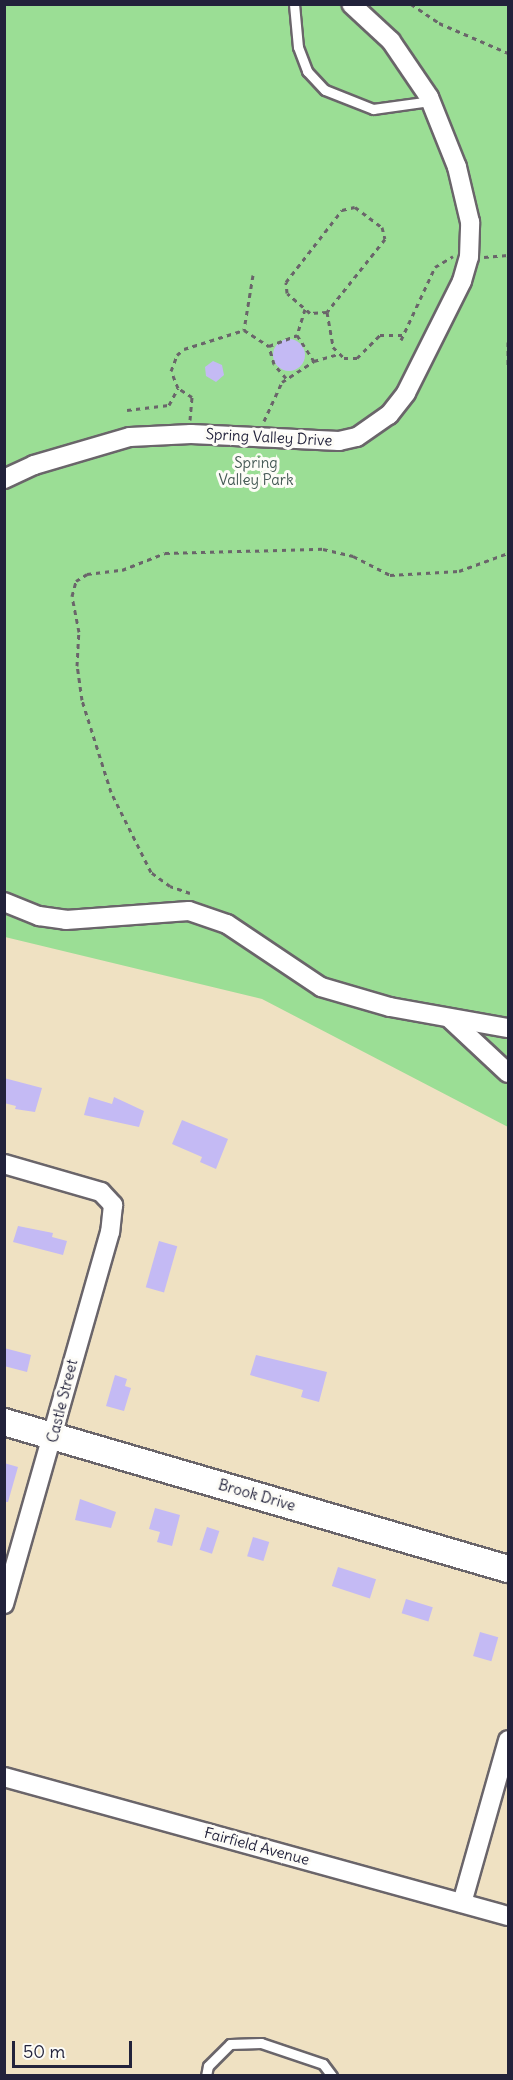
<!DOCTYPE html>
<html>
<head>
<meta charset="utf-8">
<style>
	body { margin:0 }
	#map { position:relative; width:513px; height:2080px; overflow:hidden; background:#efe1c2; font-family:Delius,sans-serif }
	div>[style] { position:absolute }
	[style*='--x'] { left:calc(var(--x)*1px); top:calc(var(--y)*1px); width:calc(var(--w)*1px); rotate:calc(var(--a)*1deg) }
	.green>* { inset:0; background:#9bde95 }
	.building>* { inset:0; background:#c4baf4; transform-origin:0 0 }
	.round { border-radius:50% }
	.path>* { height:3px; margin-top:-1.5px; transform-origin:0; background:repeating-linear-gradient(90deg,#6a656a 0 4.5px,transparent 0 9px) }
	.roads { filter:drop-shadow(2px 0 #6a656a) drop-shadow(-2px 0 #6a656a) drop-shadow(0 2px #6a656a) drop-shadow(0 -2px #6a656a) }
	.lane>* { height:9px; margin:-4.5px; padding:0 4.5px; transform-origin:4.5px; border-radius:4.5px; background:#fff }
	.street>* { height:18px; margin:-9px; padding:0 9px; transform-origin:9px; border-radius:9px; background:#fff }
	.secondary>* { height:26px; margin:-13px; padding:0 13px; transform-origin:13px; border-radius:13px; background:#fff }
	span { translate:-50% -50%; white-space:nowrap; text-align:center; line-height:1.15; -webkit-text-stroke:6px #fdfcf7; paint-order:stroke }
	.street-label { font-size:15px; color:#22223b }
	.park-label { font-size:15px; color:#465a56 }
	.frame { position:absolute; inset:0; border:6px solid #22223b; pointer-events:none }
	.scale { position:absolute; left:12px; top:2041px; width:120px; height:27px; box-sizing:border-box; border:3px solid #22223b; border-top:0; padding-left:8px; font-size:18px; line-height:21px; white-space:nowrap; color:#22223b; -webkit-text-stroke:4px #fdfcf7; paint-order:stroke }
</style>
</head>
<body>
<div id="map">
	<div class="green">
		<i style="clip-path:polygon(5px 5px,508px 5px,508px 1127px,262px 999px,5px 937px)"></i>
	</div>
	<div class="building">
		<i class="round" style="left:273px;top:339px;width:32px;height:32px"></i>
		<i style="clip-path:polygon(213px 361px,222px 365px,224px 375px,216px 382px,206px 376px,205px 367px)"></i>
		<i style="clip-path:polygon(4px 1078px,42px 1088px,35px 1112px,15px 1109px,16px 1106px,4px 1103px)"></i>
		<i style="clip-path:polygon(89px 1097px,112px 1104px,114px 1097px,144px 1111px,139px 1127px,84px 1115px)"></i>
		<i style="clip-path:polygon(182px 1120px,228px 1139px,216px 1169px,200px 1162px,202px 1157px,172px 1144px)"></i>
		<i style="clip-path:polygon(18px 1226px,53px 1233px,52px 1237px,67px 1241px,63px 1255px,13px 1242px)"></i>
		<i style="left:159px;top:1241px;width:19px;height:48px;rotate:16deg"></i>
		<i style="clip-path:polygon(4px 1348px,31px 1355px,27px 1372px,4px 1366px)"></i>
		<i style="clip-path:polygon(256px 1355px,327px 1372px,319px 1402px,301px 1397px,303px 1390px,250px 1375px)"></i>
		<i style="clip-path:polygon(115px 1375px,127px 1379px,125px 1386px,131px 1388px,124px 1411px,106px 1406px)"></i>
		<i style="clip-path:polygon(4px 1463px,18px 1467px,8px 1502px,4px 1502px)"></i>
		<i style="clip-path:polygon(80px 1499px,116px 1512px,111px 1528px,75px 1520px)"></i>
		<i style="clip-path:polygon(155px 1508px,180px 1515px,172px 1546px,157px 1542px,160px 1532px,149px 1529px)"></i>
		<i style="left:207px;top:1527px;width:13px;height:24px;rotate:18deg"></i>
		<i style="left:253px;top:1537px;width:17px;height:20px;rotate:17deg"></i>
		<i style="left:338px;top:1567px;width:40px;height:20px;rotate:18deg"></i>
		<i style="left:406px;top:1599px;width:28px;height:15px;rotate:17deg"></i>
		<i style="left:480px;top:1632px;width:19px;height:25px;rotate:16deg"></i>
	</div>
	<div class="path">
		<i style="--x:411;--y:4;--w:34;--a:34"></i>
		<i style="--x:439;--y:23;--w:75;--a:23.5"></i>
		<i style="--x:484;--y:257;--w:24;--a:-5"></i>
		<i style="--x:253;--y:275;--w:56;--a:99.3"></i>
		<i style="--x:244;--y:330;--w:30;--a:33"></i>
		<i style="--x:305;--y:309;--w:27;--a:107"></i>
		<i style="--x:297;--y:335;--w:31;--a:57"></i>
		<i style="--x:327;--y:312;--w:17;--a:177"></i>
		<i style="--x:310;--y:313;--w:30;--a:-139"></i>
		<i style="--x:287;--y:293;--w:11;--a:-95"></i>
		<i style="--x:286;--y:282;--w:91;--a:-52.1"></i>
		<i style="--x:342;--y:210;--w:13;--a:-13"></i>
		<i style="--x:355;--y:207;--w:34;--a:37"></i>
		<i style="--x:382;--y:227;--w:12;--a:76"></i>
		<i style="--x:385;--y:239;--w:93;--a:128.5"></i>
		<i style="--x:327;--y:312;--w:36;--a:80"></i>
		<i style="--x:333;--y:347;--w:16;--a:45"></i>
		<i style="--x:344;--y:358;--w:13;--a:0"></i>
		<i style="--x:357;--y:358;--w:33;--a:-45"></i>
		<i style="--x:380;--y:335;--w:23;--a:0"></i>
		<i style="--x:401;--y:340;--w:81;--a:-65"></i>
		<i style="--x:435;--y:267;--w:21;--a:-31"></i>
		<i style="--x:508;--y:342;--w:23;--a:90"></i>
		<i style="--x:286;--y:378;--w:18;--a:-131"></i>
		<i style="--x:274;--y:364;--w:19;--a:-106"></i>
		<i style="--x:269;--y:346;--w:30;--a:-21"></i>
		<i style="--x:127;--y:410;--w:42;--a:-6.8"></i>
		<i style="--x:169;--y:405;--w:19;--a:-62"></i>
		<i style="--x:190;--y:420;--w:23;--a:-85"></i>
		<i style="--x:192;--y:397;--w:17;--a:-147"></i>
		<i style="--x:178;--y:388;--w:18;--a:-112"></i>
		<i style="--x:171;--y:371;--w:17;--a:-69"></i>
		<i style="--x:177;--y:355;--w:9;--a:-41"></i>
		<i style="--x:184;--y:349;--w:63;--a:-17.6"></i>
		<i style="--x:264;--y:421;--w:43;--a:-65.2"></i>
		<i style="--x:282;--y:382;--w:38;--a:-33"></i>
		<i style="--x:314;--y:361;--w:25;--a:-16"></i>
		<i style="--x:190;--y:893;--w:21;--a:-161"></i>
		<i style="--x:170;--y:886;--w:24;--a:-144"></i>
		<i style="--x:151;--y:872;--w:89;--a:-116.6"></i>
		<i style="--x:111;--y:792;--w:96;--a:-107.5"></i>
		<i style="--x:82;--y:700;--w:34;--a:-98"></i>
		<i style="--x:77;--y:666;--w:34;--a:-87"></i>
		<i style="--x:79;--y:632;--w:37;--a:-101"></i>
		<i style="--x:72;--y:596;--w:16;--a:-75"></i>
		<i style="--x:76;--y:581;--w:13;--a:-32"></i>
		<i style="--x:87;--y:574;--w:35;--a:-7"></i>
		<i style="--x:122;--y:570;--w:46;--a:-21.6"></i>
		<i style="--x:165;--y:553;--w:158;--a:-1.5"></i>
		<i style="--x:323;--y:549;--w:31;--a:13"></i>
		<i style="--x:353;--y:556;--w:42;--a:27.2"></i>
		<i style="--x:390;--y:575;--w:69;--a:-3.3"></i>
		<i style="--x:459;--y:571;--w:52;--a:-20.2"></i>
	</div>
	<div class="roads">
		<div class="lane">
			<i style="--x:294;--y:4;--w:43;--a:84.7"></i>
			<i style="--x:298;--y:47;--w:26;--a:69"></i>
			<i style="--x:307;--y:71;--w:26;--a:47"></i>
			<i style="--x:325;--y:90;--w:52;--a:21.6"></i>
			<i style="--x:373;--y:109;--w:59;--a:-7.9"></i>
			<i style="--x:206;--y:2076;--w:10;--a:-79"></i>
			<i style="--x:208;--y:2066;--w:31;--a:-45"></i>
			<i style="--x:230;--y:2044;--w:31;--a:-2"></i>
			<i style="--x:261;--y:2043;--w:65;--a:18.7"></i>
			<i style="--x:323;--y:2064;--w:15;--a:53"></i>
		</div>
		<div class="street">
			<i style="--x:4;--y:479;--w:33;--a:-25"></i>
			<i style="--x:34;--y:465;--w:100;--a:-16.3"></i>
			<i style="--x:130;--y:437;--w:61;--a:-2.8"></i>
			<i style="--x:191;--y:434;--w:148;--a:2.7"></i>
			<i style="--x:339;--y:441;--w:18;--a:-13"></i>
			<i style="--x:357;--y:437;--w:39;--a:-35"></i>
			<i style="--x:389;--y:415;--w:28;--a:-52"></i>
			<i style="--x:406;--y:393;--w:125;--a:-63.4"></i>
			<i style="--x:462;--y:281;--w:25;--a:-74"></i>
			<i style="--x:469;--y:257;--w:35;--a:-88"></i>
			<i style="--x:470;--y:222;--w:57;--a:-103.3"></i>
			<i style="--x:457;--y:167;--w:75;--a:-111.8"></i>
			<i style="--x:429;--y:97;--w:68;--a:-124.2"></i>
			<i style="--x:391;--y:41;--w:54;--a:-137.2"></i>
			<i style="--x:4;--y:902;--w:38;--a:22"></i>
			<i style="--x:39;--y:916;--w:27;--a:8"></i>
			<i style="--x:66;--y:920;--w:123;--a:-4.2"></i>
			<i style="--x:189;--y:911;--w:40;--a:18.9"></i>
			<i style="--x:227;--y:924;--w:113;--a:33.8"></i>
			<i style="--x:321;--y:987;--w:72;--a:16.2"></i>
			<i style="--x:390;--y:1007;--w:120;--a:10.1"></i>
			<i style="--x:450;--y:1019;--w:79;--a:43"></i>
			<i style="--x:4;--y:1164;--w:101;--a:16.1"></i>
			<i style="--x:101;--y:1192;--w:18;--a:47"></i>
			<i style="--x:113;--y:1205;--w:27;--a:96"></i>
			<i style="--x:110;--y:1232;--w:387;--a:105.9"></i>
			<i style="--x:4;--y:1777;--w:523;--a:15.42"></i>
			<i style="--x:462;--y:1903;--w:169;--a:-74.2"></i>
		</div>
		<div class="secondary">
			<i style="--x:4;--y:1422;--w:525;--a:16.26"></i>
		</div>
	</div>
	<div class="street-label">
		<span style="left:269px;top:437px;rotate:3deg">Spring Valley Drive</span>
		<span style="left:62px;top:1401px;rotate:-76deg">Castle Street</span>
		<span style="left:257px;top:1495px;rotate:16deg">Brook Drive</span>
		<span style="left:257px;top:1846px;rotate:15deg">Fairfield Avenue</span>
	</div>
	<div class="park-label">
		<span style="left:256px;top:471px">Spring<br>Valley Park</span>
	</div>
	<div class="frame"></div>
	<div class="scale">50 m</div>
</div>
</body>
</html>
